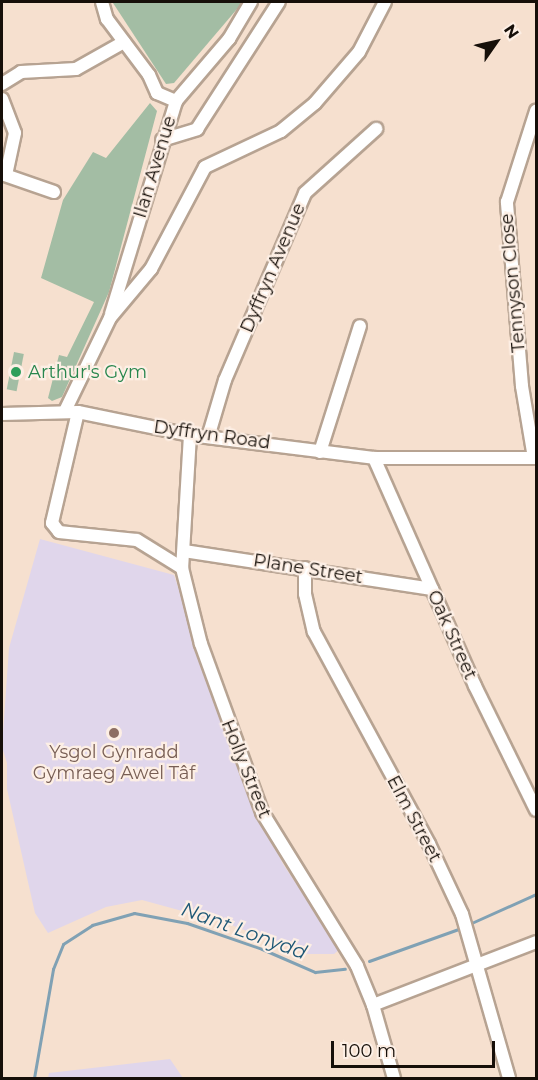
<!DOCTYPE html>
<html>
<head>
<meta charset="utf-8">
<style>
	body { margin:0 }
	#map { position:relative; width:538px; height:1080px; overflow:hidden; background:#f6e0cf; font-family:Montserrat,sans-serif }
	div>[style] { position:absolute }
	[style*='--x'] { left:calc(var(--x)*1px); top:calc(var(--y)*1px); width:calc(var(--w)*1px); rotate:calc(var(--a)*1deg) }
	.education>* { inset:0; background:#e0d6eb }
	.green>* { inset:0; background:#a3bda4; transform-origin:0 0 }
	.stream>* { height:3px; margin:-1.5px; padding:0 1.5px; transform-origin:1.5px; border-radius:1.5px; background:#80a1b4 }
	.roads { filter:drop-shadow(2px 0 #b7a392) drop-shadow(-2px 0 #b7a392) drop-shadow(0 2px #b7a392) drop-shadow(0 -2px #b7a392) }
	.street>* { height:12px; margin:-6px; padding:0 6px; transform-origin:6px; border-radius:6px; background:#fff }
	.dots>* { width:16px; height:16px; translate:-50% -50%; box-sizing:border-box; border:3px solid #fdefe5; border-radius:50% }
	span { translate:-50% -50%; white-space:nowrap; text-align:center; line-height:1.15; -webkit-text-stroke:4.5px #fdefe5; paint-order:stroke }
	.street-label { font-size:18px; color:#160f09 }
	.leisure-label { font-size:18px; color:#27864d }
	.left { translate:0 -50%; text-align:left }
	.education-label { font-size:18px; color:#785e54 }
	.water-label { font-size:20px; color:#1e5876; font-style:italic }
	.frame { position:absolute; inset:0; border:3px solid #160f09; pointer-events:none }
	.north { position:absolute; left:466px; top:12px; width:60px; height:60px; -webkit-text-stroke:4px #fdefe5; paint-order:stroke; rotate:56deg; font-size:16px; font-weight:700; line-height:24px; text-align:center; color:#160f09 }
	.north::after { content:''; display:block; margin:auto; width:21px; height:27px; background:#160f09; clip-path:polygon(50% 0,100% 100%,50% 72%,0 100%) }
	.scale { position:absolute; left:331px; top:1041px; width:164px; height:27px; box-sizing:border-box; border:3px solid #160f09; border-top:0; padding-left:8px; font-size:18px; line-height:21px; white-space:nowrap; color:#160f09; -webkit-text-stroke:4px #fdefe5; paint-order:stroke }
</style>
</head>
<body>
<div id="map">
	<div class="education">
		<i style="clip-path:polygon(40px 539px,174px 575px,245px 785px,283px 864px,340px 949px,334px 954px,307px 954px,226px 923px,142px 900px,106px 907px,48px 933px,35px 913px,7px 789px,7px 763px,2px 747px,9px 648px)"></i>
		<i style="clip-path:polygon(170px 1059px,183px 1078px,48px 1078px,49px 1073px)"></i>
	</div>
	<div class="green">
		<i style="clip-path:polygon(243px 2px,174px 83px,166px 84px,113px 3px)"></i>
		<i style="clip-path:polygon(150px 103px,157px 111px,109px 292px,62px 397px,52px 401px,48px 398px,59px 355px,67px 357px,94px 302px,41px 278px,63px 200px,93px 152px,106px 158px)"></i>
		<i style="left:14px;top:352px;width:10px;height:38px;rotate:11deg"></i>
	</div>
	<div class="stream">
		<i style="--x:467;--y:925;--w:76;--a:-24.2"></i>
		<i style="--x:369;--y:961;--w:98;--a:-19.7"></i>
		<i style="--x:34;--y:1078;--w:111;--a:-80.1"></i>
		<i style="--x:53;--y:969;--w:27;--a:-68"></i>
		<i style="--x:63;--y:944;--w:35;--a:-33"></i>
		<i style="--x:92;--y:925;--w:44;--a:-15.9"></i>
		<i style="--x:134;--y:913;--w:54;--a:10.7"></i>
		<i style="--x:187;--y:923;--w:79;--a:19.1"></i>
		<i style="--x:262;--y:949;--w:58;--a:23.5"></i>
		<i style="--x:315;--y:972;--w:30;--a:-6"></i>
	</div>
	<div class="roads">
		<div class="street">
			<i style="--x:102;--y:2;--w:18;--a:74"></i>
			<i style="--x:107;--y:19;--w:70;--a:53.1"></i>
			<i style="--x:149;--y:75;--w:20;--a:66"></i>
			<i style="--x:157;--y:93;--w:21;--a:23"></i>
			<i style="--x:2;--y:84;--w:22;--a:-32"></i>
			<i style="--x:21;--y:72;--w:55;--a:-3.1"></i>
			<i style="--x:76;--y:69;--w:55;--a:-29.4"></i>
			<i style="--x:2;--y:99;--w:36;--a:69"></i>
			<i style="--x:15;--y:133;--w:43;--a:102.1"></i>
			<i style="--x:162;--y:140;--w:37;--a:-17"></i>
			<i style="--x:197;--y:129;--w:151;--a:-57.2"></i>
			<i style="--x:2;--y:174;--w:55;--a:19.1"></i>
			<i style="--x:111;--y:314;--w:223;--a:-73"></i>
			<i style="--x:176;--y:101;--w:82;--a:-49.5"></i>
			<i style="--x:229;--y:39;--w:43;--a:-59.3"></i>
			<i style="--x:65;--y:411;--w:103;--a:-64.2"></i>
			<i style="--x:110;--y:318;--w:64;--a:-50.1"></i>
			<i style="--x:151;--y:269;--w:115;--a:-62.1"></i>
			<i style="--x:205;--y:167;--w:84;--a:-25.3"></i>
			<i style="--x:281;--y:131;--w:44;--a:-39.5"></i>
			<i style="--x:315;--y:103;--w:67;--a:-49.2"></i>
			<i style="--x:359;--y:52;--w:56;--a:-62.5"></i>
			<i style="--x:78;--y:412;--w:114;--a:103.2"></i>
			<i style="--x:52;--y:523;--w:11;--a:52"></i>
			<i style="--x:59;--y:532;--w:78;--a:5.9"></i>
			<i style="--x:137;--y:540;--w:53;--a:31.9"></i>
			<i style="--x:2;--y:414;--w:76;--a:-1.5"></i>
			<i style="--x:78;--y:412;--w:114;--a:11.6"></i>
			<i style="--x:190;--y:435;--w:185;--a:7.1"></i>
			<i style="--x:374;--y:458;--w:162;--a:0"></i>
			<i style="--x:209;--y:434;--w:56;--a:-73.5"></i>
			<i style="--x:225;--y:380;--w:203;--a:-66.8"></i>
			<i style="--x:305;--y:193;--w:96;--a:-42"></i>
			<i style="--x:190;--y:435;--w:133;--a:93.4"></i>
			<i style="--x:182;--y:568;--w:78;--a:76"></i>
			<i style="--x:201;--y:644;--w:179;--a:70"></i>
			<i style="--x:262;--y:812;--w:181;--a:58.3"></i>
			<i style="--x:357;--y:966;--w:42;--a:67.7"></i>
			<i style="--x:373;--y:1005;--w:76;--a:74"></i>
			<i style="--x:320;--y:452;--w:132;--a:-72.4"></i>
			<i style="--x:374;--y:458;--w:249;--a:66.1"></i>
			<i style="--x:475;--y:686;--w:138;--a:63.8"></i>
			<i style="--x:534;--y:458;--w:73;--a:-99.5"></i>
			<i style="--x:522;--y:386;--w:185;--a:-94.7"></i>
			<i style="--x:507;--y:202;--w:96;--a:-72.3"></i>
			<i style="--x:184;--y:551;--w:251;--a:8.7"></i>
			<i style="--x:305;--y:568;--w:26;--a:90"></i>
			<i style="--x:305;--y:594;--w:39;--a:77"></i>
			<i style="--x:314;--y:632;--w:241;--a:61.5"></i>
			<i style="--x:429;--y:844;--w:77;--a:64.8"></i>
			<i style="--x:462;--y:914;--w:171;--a:74"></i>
			<i style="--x:373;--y:1005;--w:175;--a:-21.1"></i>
		</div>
	</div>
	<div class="dots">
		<i style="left:16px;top:372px;background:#2e9e5b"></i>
		<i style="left:114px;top:733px;background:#8d6e63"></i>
	</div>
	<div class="street-label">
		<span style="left:155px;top:167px;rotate:-73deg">Ilan Avenue</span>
		<span style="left:273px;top:268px;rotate:-67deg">Dyffryn Avenue</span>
		<span style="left:513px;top:283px;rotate:-95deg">Tennyson Close</span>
		<span style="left:212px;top:435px;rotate:8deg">Dyffryn Road</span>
		<span style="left:308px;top:569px;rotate:9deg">Plane Street</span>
		<span style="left:452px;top:635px;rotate:66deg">Oak Street</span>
		<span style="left:246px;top:769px;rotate:68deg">Holly Street</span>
		<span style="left:414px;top:819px;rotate:62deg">Elm Street</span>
	</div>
	<div class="leisure-label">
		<span class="left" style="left:28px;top:372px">Arthur's Gym</span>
	</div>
	<div class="education-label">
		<span style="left:114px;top:763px">Ysgol Gynradd<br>Gymraeg Awel Tâf</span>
	</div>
	<div class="water-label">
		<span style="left:244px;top:931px;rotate:20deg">Nant Lonydd</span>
	</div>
	<div class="frame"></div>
	<div class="north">N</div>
	<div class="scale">100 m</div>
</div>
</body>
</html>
